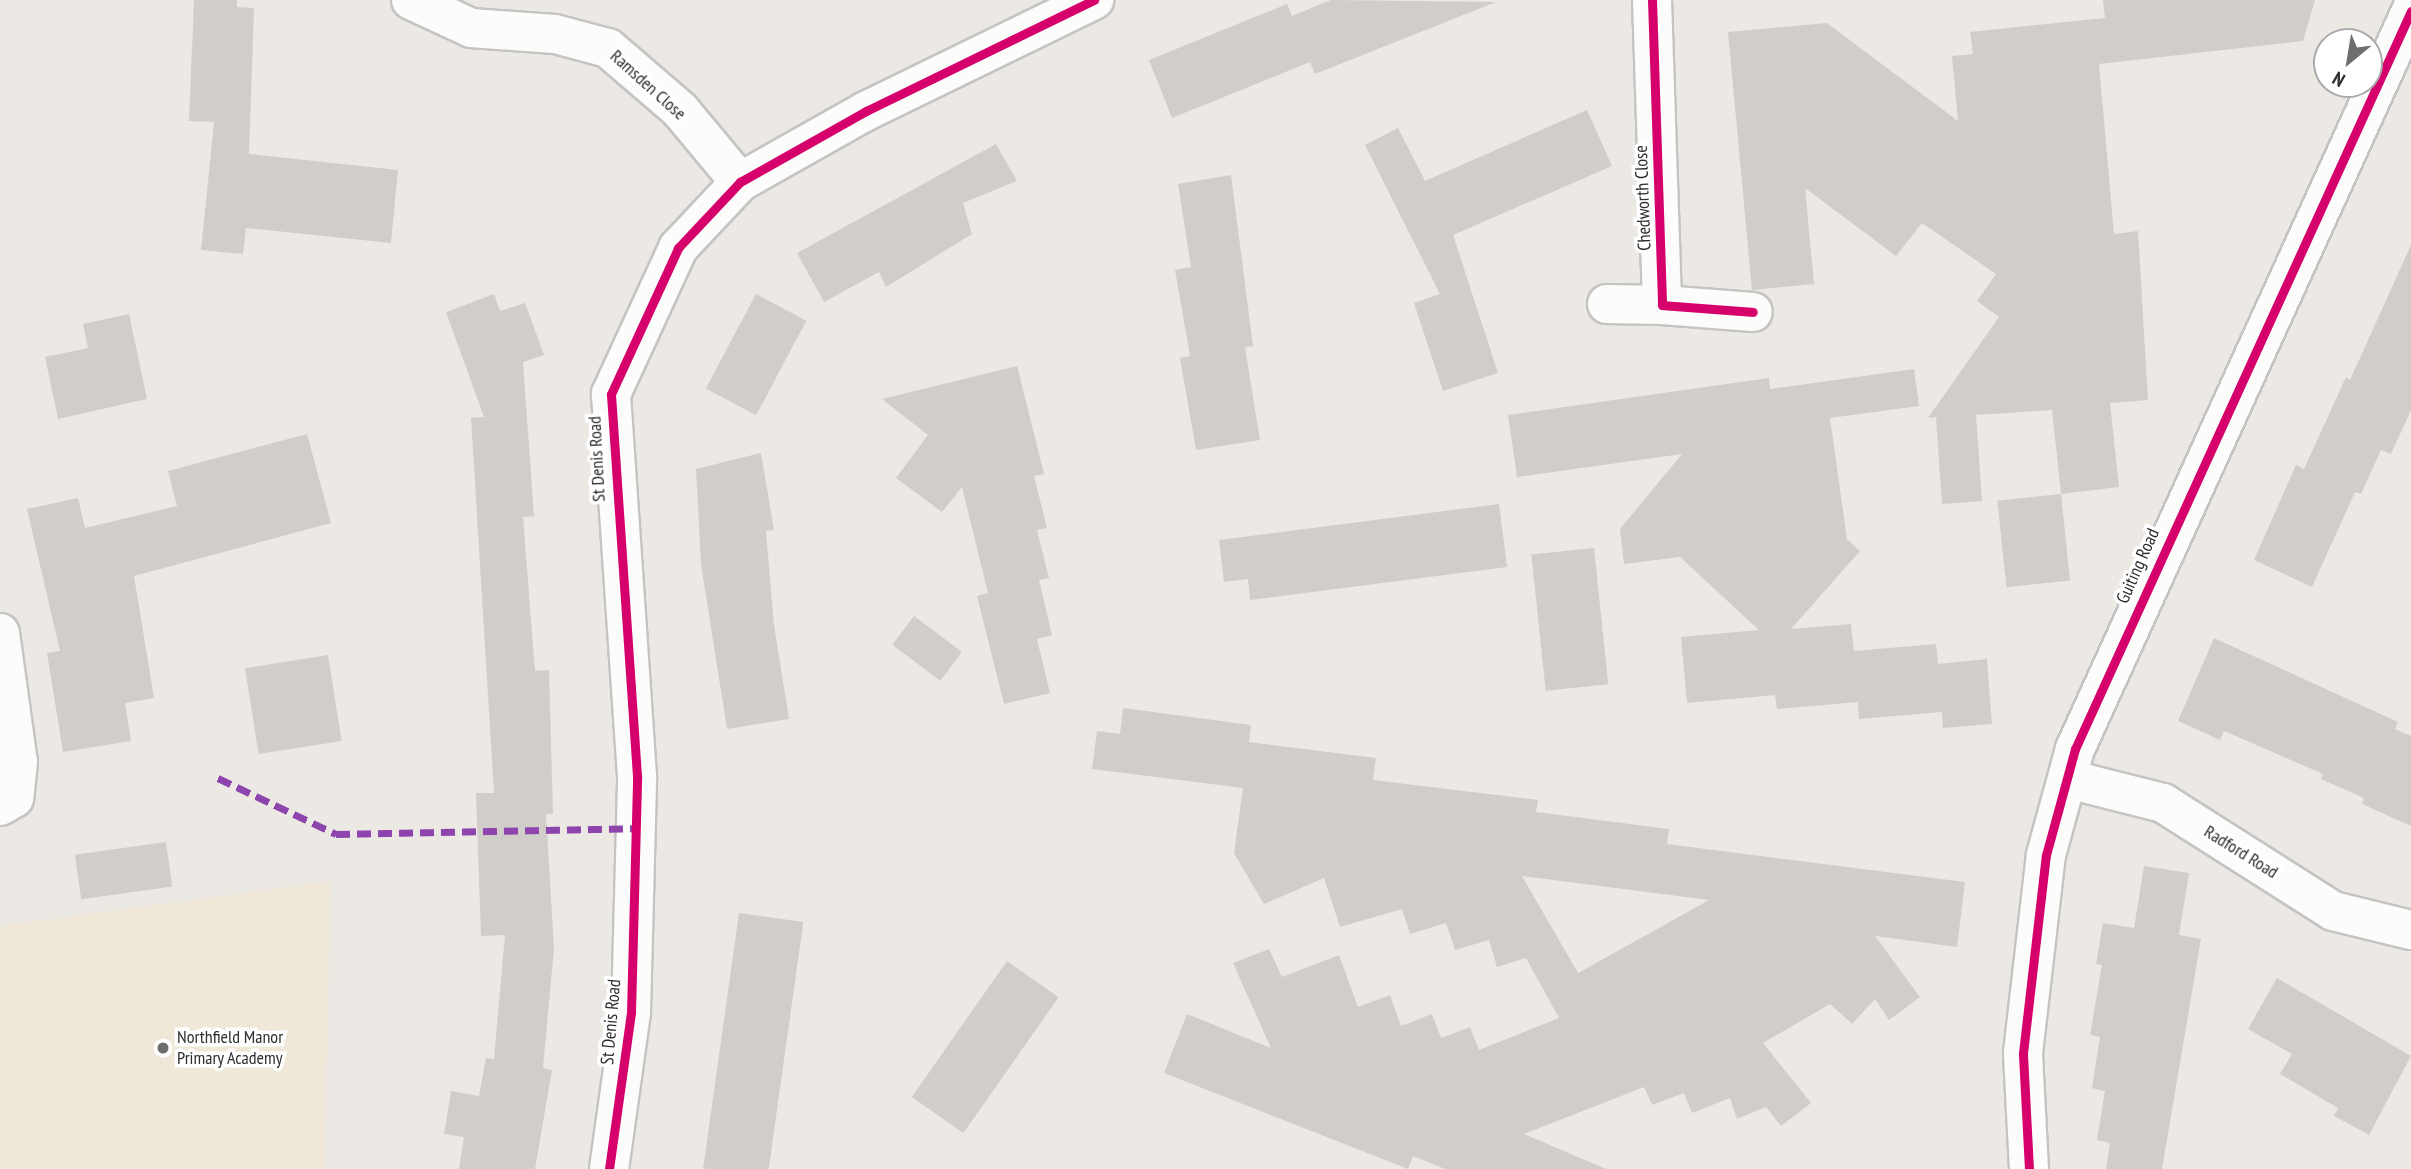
<!DOCTYPE html>
<html>
<head>
<meta charset="utf-8">
<style>
	body { margin:0 }
	#map { position:relative; width:2411px; height:1169px; overflow:hidden; background:#ece8e4; font-family:"PT Sans Narrow",sans-serif }
	div>[style] { position:absolute }
	[style*='--x'] { left:calc(var(--x)*1px); top:calc(var(--y)*1px); width:calc(var(--w)*1px); rotate:calc(var(--a)*1deg) }
	.education>* { inset:0; background:#efe7d8 }
	.building>* { inset:0; background:#d1ceca; transform-origin:0 0 }
	.roads { filter:drop-shadow(2px 0 #c5c4c4) drop-shadow(-2px 0 #c5c4c4) drop-shadow(0 2px #c5c4c4) drop-shadow(0 -2px #c5c4c4) }
	.minor>* { height:38px; margin:-19px; padding:0 19px; transform-origin:19px; border-radius:19px; background:#fcfcfb }
	.quiet>* { height:7px; margin-top:-3.5px; transform-origin:0; background:repeating-linear-gradient(90deg,#8e44ad 0 14px,transparent 0 21px) }
	.cycleway>* { height:9px; margin:-4.5px; padding:0 4.5px; transform-origin:4.5px; border-radius:4.5px; background:#d6006c }
	.dots>* { width:19px; height:19px; translate:-50% -50%; box-sizing:border-box; border:4px solid #fff; border-radius:50% }
	span { translate:-50% -50%; white-space:nowrap; text-align:center; line-height:1.15; -webkit-text-stroke:7px #fff; paint-order:stroke }
	.street-label { font-size:18px; color:#2d2d2d }
	.poi-label { font-size:18px; color:#2d2d2d }
	.left { translate:0 -50%; text-align:left }
	.north { position:absolute; left:2313px; top:28px; width:70px; height:70px; box-sizing:border-box; background:#fff; border:2px solid #ababab; border-radius:50%; rotate:210deg; font-size:19px; font-weight:700; line-height:28px; text-align:center; color:#2d2d2d }
	.north::after { content:''; display:block; margin:auto; width:24px; height:32px; background:#706e6d; clip-path:polygon(50% 0,100% 100%,50% 72%,0 100%) }
</style>
</head>
<body>
<div id="map">
	<div class="education">
		<i style="clip-path:polygon(331px 881px,324px 1169px,0 1169px,0 926px)"></i>
	</div>
	<div class="building">
		<i style="clip-path:polygon(194px 0,237px 0,237px 7px,254px 8px,249px 154px,398px 170px,391px 243px,246px 228px,243px 254px,201px 250px,214px 122px,189px 121px)"></i>
		<i style="clip-path:polygon(1331px 0,1496px 2px,1315px 74px,1310px 62px,1172px 118px,1149px 60px,1287px 4px,1292px 16px)"></i>
		<i style="clip-path:polygon(2103px 0,2315px 0,2303px 41px,2099px 64px,2114px 234px,2138px 231px,2148px 400px,2110px 403px,2119px 487px,2061px 494px,2052px 410px,1976px 415px,1982px 501px,1942px 504px,1936px 417px,1928px 418px,1999px 317px,1977px 301px,1996px 274px,1922px 223px,1896px 256px,1805px 188px,1814px 284px,1752px 290px,1728px 32px,1827px 23px,1958px 121px,1952px 56px,1973px 54px,1970px 32px,2105px 18px)"></i>
		<i style="clip-path:polygon(1587px 110px,1612px 166px,1453px 235px,1498px 373px,1443px 391px,1414px 303px,1440px 294px,1365px 145px,1398px 128px,1425px 181px)"></i>
		<i style="clip-path:polygon(996px 144px,1017px 181px,963px 203px,972px 234px,886px 287px,879px 272px,824px 302px,797px 253px)"></i>
		<i style="clip-path:polygon(1231px 175px,1253px 346px,1245px 347px,1260px 440px,1196px 450px,1180px 358px,1190px 356px,1175px 270px,1191px 267px,1178px 184px)"></i>
		<i style="clip-path:polygon(2411px 245px,2411px 410px,2391px 454px,2381px 450px,2361px 494px,2355px 492px,2312px 587px,2254px 560px,2296px 465px,2304px 469px,2346px 377px,2350px 380px)"></i>
		<i style="clip-path:polygon(494px 294px,500px 311px,525px 303px,544px 355px,523px 362px,534px 516px,523px 517px,535px 671px,549px 670px,553px 814px,546px 814px,554px 948px,543px 1068px,552px 1070px,535px 1169px,459px 1169px,464px 1137px,444px 1134px,451px 1091px,479px 1096px,486px 1058px,494px 1059px,505px 935px,481px 936px,476px 793px,494px 793px,471px 418px,484px 417px,446px 312px)"></i>
		<i style="left:756px;top:294px;width:57px;height:107px;rotate:28deg"></i>
		<i style="clip-path:polygon(129px 314px,147px 399px,58px 419px,45px 357px,88px 348px,83px 324px)"></i>
		<i style="clip-path:polygon(1017px 366px,1044px 474px,1034px 476px,1047px 528px,1037px 530px,1049px 578px,1039px 580px,1052px 635px,1037px 639px,1050px 693px,1004px 704px,977px 596px,988px 593px,962px 487px,942px 512px,896px 478px,928px 435px,882px 399px)"></i>
		<i style="clip-path:polygon(1914px 369px,1919px 406px,1830px 418px,1847px 539px,1860px 551px,1791px 629px,1851px 624px,1854px 651px,1936px 644px,1938px 664px,1987px 659px,1992px 724px,1943px 728px,1942px 712px,1859px 719px,1858px 702px,1777px 709px,1775px 695px,1687px 703px,1681px 637px,1759px 630px,1680px 557px,1624px 564px,1620px 529px,1682px 454px,1517px 477px,1508px 415px,1769px 378px,1770px 389px)"></i>
		<i style="clip-path:polygon(307px 434px,331px 523px,134px 576px,154px 698px,125px 703px,131px 741px,63px 752px,47px 653px,60px 651px,27px 509px,78px 498px,85px 528px,177px 506px,168px 471px)"></i>
		<i style="clip-path:polygon(761px 453px,774px 530px,766px 531px,774px 625px,789px 719px,727px 729px,701px 564px,696px 469px)"></i>
		<i style="left:2061px;top:494px;width:87px;height:64px;rotate:84deg"></i>
		<i style="clip-path:polygon(1499px 504px,1507px 567px,1250px 600px,1248px 579px,1224px 582px,1219px 540px)"></i>
		<i style="left:1594px;top:548px;width:137px;height:63px;rotate:84deg"></i>
		<i style="left:914px;top:616px;width:60px;height:36px;rotate:37deg"></i>
		<i style="clip-path:polygon(2214px 638px,2398px 722px,2395px 729px,2411px 736px,2411px 826px,2362px 804px,2364px 798px,2321px 779px,2323px 774px,2224px 731px,2220px 740px,2178px 721px)"></i>
		<i style="left:328px;top:655px;width:87px;height:84px;rotate:81deg"></i>
		<i style="clip-path:polygon(evenodd,1123px 708px,1251px 725px,1249px 742px,1376px 758px,1373px 780px,1538px 800px,1536px 812px,1669px 829px,1667px 844px,1965px 882px,1957px 947px,1875px 936px,1920px 997px,1889px 1020px,1875px 999px,1852px 1024px,1830px 1004px,1763px 1043px,1811px 1103px,1781px 1126px,1766px 1107px,1737px 1119px,1730px 1098px,1692px 1113px,1684px 1093px,1652px 1105px,1644px 1087px,1524px 1134px,1606px 1169px,1445px 1169px,1413px 1156px,1408px 1169px,1164px 1073px,1187px 1014px,1271px 1048px,1233px 963px,1269px 949px,1282px 977px,1339px 955px,1358px 1007px,1390px 995px,1401px 1026px,1432px 1014px,1441px 1038px,1470px 1027px,1479px 1050px,1559px 1018px,1526px 958px,1497px 967px,1489px 940px,1455px 950px,1446px 923px,1410px 934px,1402px 909px,1340px 927px,1324px 878px,1264px 904px,1234px 853px,1243px 788px,1092px 769px,1097px 731px,1120px 734px,1123px 708px,1522px 876px,1709px 900px,1578px 973px,1522px 876px)"></i>
		<i style="left:166px;top:842px;width:45px;height:92px;rotate:82deg"></i>
		<i style="clip-path:polygon(2144px 866px,2189px 873px,2179px 935px,2201px 939px,2162px 1169px,2106px 1169px,2110px 1143px,2097px 1140px,2105px 1091px,2092px 1088px,2100px 1037px,2090px 1035px,2102px 965px,2096px 964px,2103px 923px,2134px 928px)"></i>
		<i style="left:739px;top:913px;width:65px;height:258px;rotate:8deg"></i>
		<i style="left:1007px;top:961px;width:63px;height:166px;rotate:35deg"></i>
		<i style="clip-path:polygon(2277px 978px,2411px 1056px,2369px 1135px,2334px 1116px,2338px 1108px,2280px 1074px,2292px 1054px,2248px 1029px)"></i>
	</div>
	<div class="roads">
		<div class="minor">
			<i style="--x:411;--y:0;--w:66;--a:25"></i>
			<i style="--x:471;--y:28;--w:84;--a:4.1"></i>
			<i style="--x:555;--y:34;--w:55;--a:14.8"></i>
			<i style="--x:608;--y:48;--w:95;--a:40.7"></i>
			<i style="--x:680;--y:110;--w:94;--a:50.2"></i>
			<i style="--x:1652;--y:0;--w:305;--a:88.1"></i>
			<i style="--x:1662;--y:305;--w:91;--a:4.4"></i>
			<i style="--x:1607;--y:304;--w:55;--a:1"></i>
			<i style="--x:0;--y:633;--w:130;--a:82.1"></i>
			<i style="--x:18;--y:762;--w:36;--a:96"></i>
			<i style="--x:14;--y:798;--w:16;--a:150"></i>
			<i style="--x:2068;--y:779;--w:98;--a:14.2"></i>
			<i style="--x:2163;--y:803;--w:201;--a:32.4"></i>
			<i style="--x:2333;--y:911;--w:80;--a:13.7"></i>
			<i style="--x:609;--y:1169;--w:159;--a:-82"></i>
			<i style="--x:631;--y:1012;--w:236;--a:-88.5"></i>
			<i style="--x:637;--y:776;--w:383;--a:-93.9"></i>
			<i style="--x:611;--y:394;--w:161;--a:-65.3"></i>
			<i style="--x:678;--y:248;--w:91;--a:-46.8"></i>
			<i style="--x:740;--y:182;--w:145;--a:-29.4"></i>
			<i style="--x:866;--y:111;--w:254;--a:-26"></i>
			<i style="--x:2029;--y:1169;--w:116;--a:-93"></i>
			<i style="--x:2023;--y:1053;--w:199;--a:-83.4"></i>
			<i style="--x:2046;--y:855;--w:110;--a:-74.7"></i>
			<i style="--x:2075;--y:749;--w:811;--a:-65.52"></i>
		</div>
	</div>
	<div class="quiet">
		<i style="--x:218;--y:778;--w:131;--a:25.4"></i>
		<i style="--x:336;--y:834;--w:299;--a:-1.1"></i>
	</div>
	<div class="cycleway">
		<i style="--x:1652;--y:0;--w:305;--a:88.1"></i>
		<i style="--x:1662;--y:305;--w:91;--a:4.4"></i>
		<i style="--x:609;--y:1169;--w:159;--a:-82"></i>
		<i style="--x:631;--y:1012;--w:236;--a:-88.5"></i>
		<i style="--x:637;--y:776;--w:383;--a:-93.9"></i>
		<i style="--x:611;--y:394;--w:161;--a:-65.3"></i>
		<i style="--x:678;--y:248;--w:91;--a:-46.8"></i>
		<i style="--x:740;--y:182;--w:145;--a:-29.4"></i>
		<i style="--x:866;--y:111;--w:254;--a:-26"></i>
		<i style="--x:2029;--y:1169;--w:116;--a:-93"></i>
		<i style="--x:2023;--y:1053;--w:199;--a:-83.4"></i>
		<i style="--x:2046;--y:855;--w:110;--a:-74.7"></i>
		<i style="--x:2075;--y:749;--w:811;--a:-65.52"></i>
	</div>
	<div class="dots">
		<i style="left:163px;top:1048px;background:#706e6d"></i>
	</div>
	<div class="street-label">
		<span style="left:648px;top:85px;rotate:42deg">Ramsden Close</span>
		<span style="left:1643px;top:198px;rotate:-92deg">Chedworth Close</span>
		<span style="left:597px;top:459px;rotate:-93deg">St Denis Road</span>
		<span style="left:2138px;top:566px;rotate:-66deg">Guiting Road</span>
		<span style="left:2241px;top:852px;rotate:32deg">Radford Road</span>
		<span style="left:611px;top:1022px;rotate:-85deg">St Denis Road</span>
	</div>
	<div class="poi-label">
		<span class="left" style="left:177px;top:1048px">Northfield Manor<br>Primary Academy</span>
	</div>
	<div class="north">N</div>
</div>
</body>
</html>
